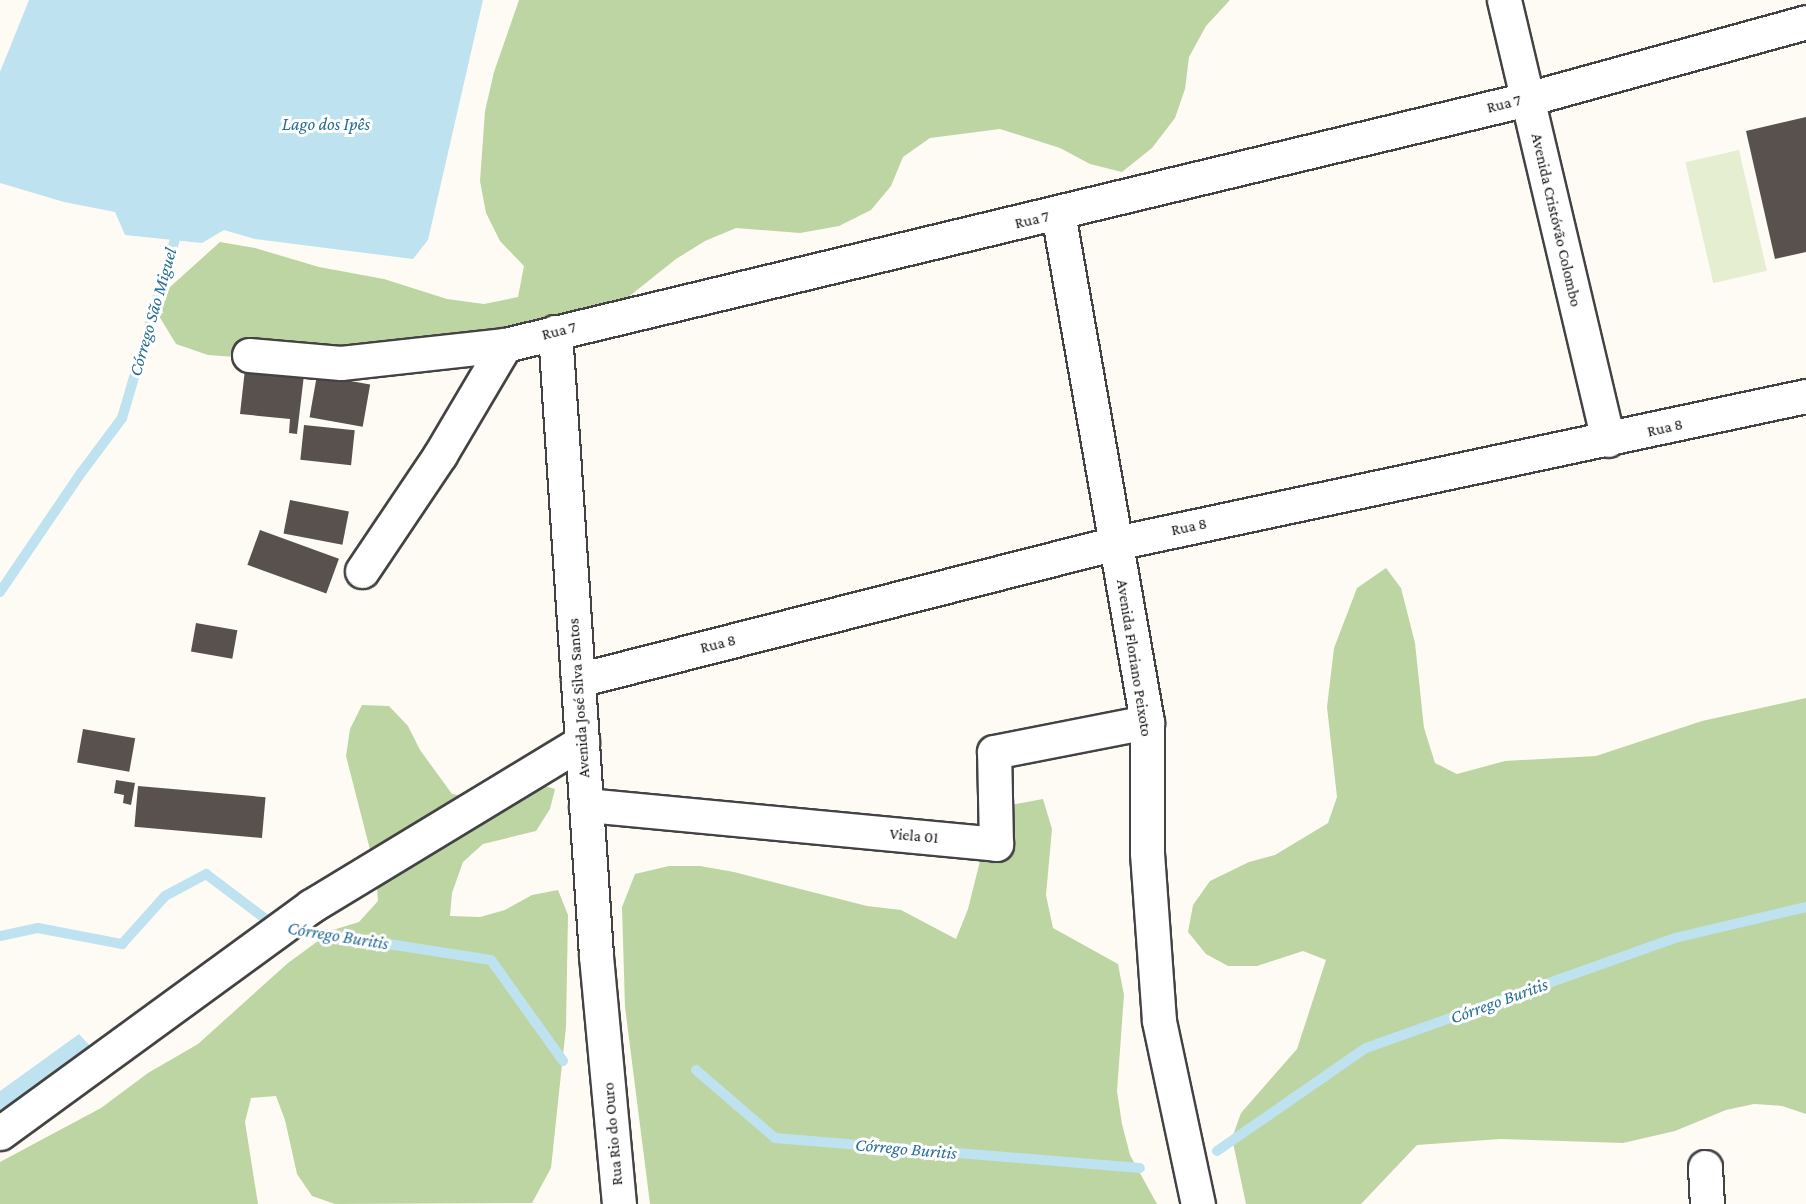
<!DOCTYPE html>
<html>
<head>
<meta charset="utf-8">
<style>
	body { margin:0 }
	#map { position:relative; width:1806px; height:1204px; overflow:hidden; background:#fefbf5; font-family:"Crimson Pro",serif }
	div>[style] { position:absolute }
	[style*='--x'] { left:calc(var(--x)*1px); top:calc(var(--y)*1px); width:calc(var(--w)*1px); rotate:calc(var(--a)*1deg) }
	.forest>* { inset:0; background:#bdd5a2 }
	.pitch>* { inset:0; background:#e6eed2; transform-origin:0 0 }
	.water>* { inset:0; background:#bee2f0 }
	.stream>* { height:10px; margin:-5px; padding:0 5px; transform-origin:5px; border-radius:5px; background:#bee2f0 }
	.building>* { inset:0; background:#58514e; transform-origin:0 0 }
	.roads { filter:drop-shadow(2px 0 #434343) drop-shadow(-2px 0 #434343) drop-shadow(0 2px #434343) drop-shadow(0 -2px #434343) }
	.minor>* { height:33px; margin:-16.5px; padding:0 16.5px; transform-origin:16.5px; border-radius:16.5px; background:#fff }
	span { translate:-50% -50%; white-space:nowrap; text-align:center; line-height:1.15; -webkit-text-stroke:6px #fff; paint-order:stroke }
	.street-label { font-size:16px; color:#101010 }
	.water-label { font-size:18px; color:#266e96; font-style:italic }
</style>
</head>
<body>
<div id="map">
	<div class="forest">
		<i style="clip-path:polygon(519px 0,1230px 0,1206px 26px,1189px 57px,1185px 89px,1175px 118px,1152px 148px,1122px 172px,1090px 164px,1060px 148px,1000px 129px,930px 138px,903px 157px,891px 186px,871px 210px,839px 226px,800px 233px,736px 228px,705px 241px,676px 259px,622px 302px,512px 328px,314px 363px,208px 355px,176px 344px,159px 316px,170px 287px,220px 242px,255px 248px,319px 267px,384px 279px,447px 299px,484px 304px,518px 297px,524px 266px,500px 241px,486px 213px,480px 181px,485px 111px,494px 72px)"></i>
		<i style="clip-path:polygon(1386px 568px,1401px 588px,1415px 643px,1424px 728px,1435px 763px,1457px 774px,1505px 761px,1596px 756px,1702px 721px,1806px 698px,1806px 1114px,1782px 1106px,1754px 1104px,1726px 1110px,1675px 1131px,1623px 1143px,1500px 1139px,1417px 1145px,1361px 1204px,1246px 1204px,1232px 1138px,1241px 1113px,1297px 1049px,1326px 960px,1303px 951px,1257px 966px,1228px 966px,1206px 954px,1188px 932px,1193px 905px,1210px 881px,1249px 862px,1275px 855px,1328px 823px,1337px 797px,1327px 707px,1334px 648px,1357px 588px)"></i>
		<i style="clip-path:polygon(362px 705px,389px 706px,408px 726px,420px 750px,452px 794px,479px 799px,531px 782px,555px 789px,550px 809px,536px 831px,483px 844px,463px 862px,452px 893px,450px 916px,480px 917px,505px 910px,532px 895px,558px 890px,568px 915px,566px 1027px,551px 1168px,532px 1203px,335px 1204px,312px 1196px,297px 1174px,285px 1120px,276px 1096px,251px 1098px,245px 1122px,258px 1204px,0 1204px,0 1162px,101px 1108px,148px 1073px,198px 1044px,288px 963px,333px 930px,359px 922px,378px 901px,376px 873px,346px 756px,350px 729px)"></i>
		<i style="clip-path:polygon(1043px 799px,1052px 829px,1046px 895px,1053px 928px,1118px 964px,1124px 995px,1117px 1091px,1122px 1124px,1130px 1155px,1157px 1204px,650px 1204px,625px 1007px,622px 907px,635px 874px,669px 866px,700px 866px,734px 872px,867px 906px,901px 910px,956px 939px,968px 909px,987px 833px,1011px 805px)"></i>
	</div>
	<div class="pitch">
		<i style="left:1739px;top:150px;width:124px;height:55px;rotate:77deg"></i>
	</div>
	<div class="water">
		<i style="clip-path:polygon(29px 0,483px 0,428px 240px,413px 259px,255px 239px,224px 230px,202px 243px,125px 235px,115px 212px,64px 202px,0 183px,0 72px)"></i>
		<i style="clip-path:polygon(79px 1034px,100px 1057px,0 1125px,0 1091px)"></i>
	</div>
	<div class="stream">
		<i style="--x:0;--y:592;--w:144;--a:-55.8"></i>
		<i style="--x:81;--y:473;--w:69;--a:-53.3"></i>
		<i style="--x:122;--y:418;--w:197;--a:-73.5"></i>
		<i style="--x:293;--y:929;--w:200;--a:8.9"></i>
		<i style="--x:491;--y:960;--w:124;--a:54.5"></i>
		<i style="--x:0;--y:936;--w:39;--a:-12"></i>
		<i style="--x:38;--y:928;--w:86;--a:10.8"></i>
		<i style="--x:122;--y:944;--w:64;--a:-48.1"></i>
		<i style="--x:165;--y:896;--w:47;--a:-28.2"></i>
		<i style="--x:206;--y:874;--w:86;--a:37"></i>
		<i style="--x:696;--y:1070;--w:104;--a:40.7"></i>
		<i style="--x:775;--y:1138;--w:366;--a:4.7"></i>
		<i style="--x:1217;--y:1151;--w:181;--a:-34.7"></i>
		<i style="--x:1366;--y:1048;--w:328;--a:-19.6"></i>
		<i style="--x:1675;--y:938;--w:135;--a:-13.3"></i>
	</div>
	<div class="building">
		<i style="clip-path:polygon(1806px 117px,1806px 252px,1775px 259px,1746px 131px)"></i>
		<i style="clip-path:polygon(245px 369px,304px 375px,297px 434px,289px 433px,290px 419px,240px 414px)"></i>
		<i style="left:317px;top:375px;width:54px;height:43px;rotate:10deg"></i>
		<i style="left:304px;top:425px;width:51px;height:35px;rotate:6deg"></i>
		<i style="left:290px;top:500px;width:60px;height:34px;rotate:11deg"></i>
		<i style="left:260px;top:530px;width:84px;height:37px;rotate:20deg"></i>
		<i style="left:196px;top:623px;width:42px;height:29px;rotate:10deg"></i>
		<i style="left:83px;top:729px;width:53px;height:34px;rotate:10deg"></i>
		<i style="clip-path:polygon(116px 780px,135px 783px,131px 805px,123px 803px,124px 795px,114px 793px)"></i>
		<i style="left:138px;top:786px;width:128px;height:41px;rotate:5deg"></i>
	</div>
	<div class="roads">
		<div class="minor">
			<i style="--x:1504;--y:0;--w:452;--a:76.7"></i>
			<i style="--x:1058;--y:213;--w:517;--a:80.08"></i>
			<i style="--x:1147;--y:722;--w:131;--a:90"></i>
			<i style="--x:1147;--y:853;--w:168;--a:85.9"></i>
			<i style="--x:1159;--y:1021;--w:187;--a:78"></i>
			<i style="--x:555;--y:332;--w:625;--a:86.24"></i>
			<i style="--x:596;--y:956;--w:249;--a:84.7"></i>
			<i style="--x:249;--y:355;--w:92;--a:5"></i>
			<i style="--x:341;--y:363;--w:165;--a:-6.3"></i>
			<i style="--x:505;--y:345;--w:1051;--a:-13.53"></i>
			<i style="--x:1527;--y:99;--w:289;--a:-15.4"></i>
			<i style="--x:362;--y:571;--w:140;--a:-56.1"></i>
			<i style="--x:440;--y:455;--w:128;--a:-59.4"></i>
			<i style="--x:578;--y:680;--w:555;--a:-14.29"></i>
			<i style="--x:1116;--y:543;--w:705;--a:-12.03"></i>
			<i style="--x:586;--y:805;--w:412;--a:5.4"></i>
			<i style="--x:996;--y:844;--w:92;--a:-91.2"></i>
			<i style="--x:994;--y:752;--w:156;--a:-11.1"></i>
			<i style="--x:0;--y:1133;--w:385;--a:-36.1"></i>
			<i style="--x:311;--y:906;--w:317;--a:-31.2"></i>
			<i style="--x:1705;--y:1167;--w:37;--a:87"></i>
		</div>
	</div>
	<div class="street-label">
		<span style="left:1504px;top:104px;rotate:-14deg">Rua 7</span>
		<span style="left:1032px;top:220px;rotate:-13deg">Rua 7</span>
		<span style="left:1556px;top:220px;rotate:77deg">Avenida Cristóvão Colombo</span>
		<span style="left:559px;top:331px;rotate:-14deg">Rua 7</span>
		<span style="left:1665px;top:428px;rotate:-13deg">Rua 8</span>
		<span style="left:1189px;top:527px;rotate:-12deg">Rua 8</span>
		<span style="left:718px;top:644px;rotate:-14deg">Rua 8</span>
		<span style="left:1134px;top:658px;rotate:81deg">Avenida Floriano Peixoto</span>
		<span style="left:579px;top:698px;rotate:-94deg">Avenida José Silva Santos</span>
		<span style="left:914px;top:836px;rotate:5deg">Viela 01</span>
		<span style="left:613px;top:1134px;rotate:-95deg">Rua Rio do Ouro</span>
	</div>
	<div class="water-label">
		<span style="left:326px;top:124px">Lago dos Ipês</span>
		<span style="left:153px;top:312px;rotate:-74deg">Córrego São Miguel</span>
		<span style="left:338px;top:936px;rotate:9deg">Córrego Buritis</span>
		<span style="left:1499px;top:1001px;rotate:-20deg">Córrego Buritis</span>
		<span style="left:906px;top:1149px;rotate:5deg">Córrego Buritis</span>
	</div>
</div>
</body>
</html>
